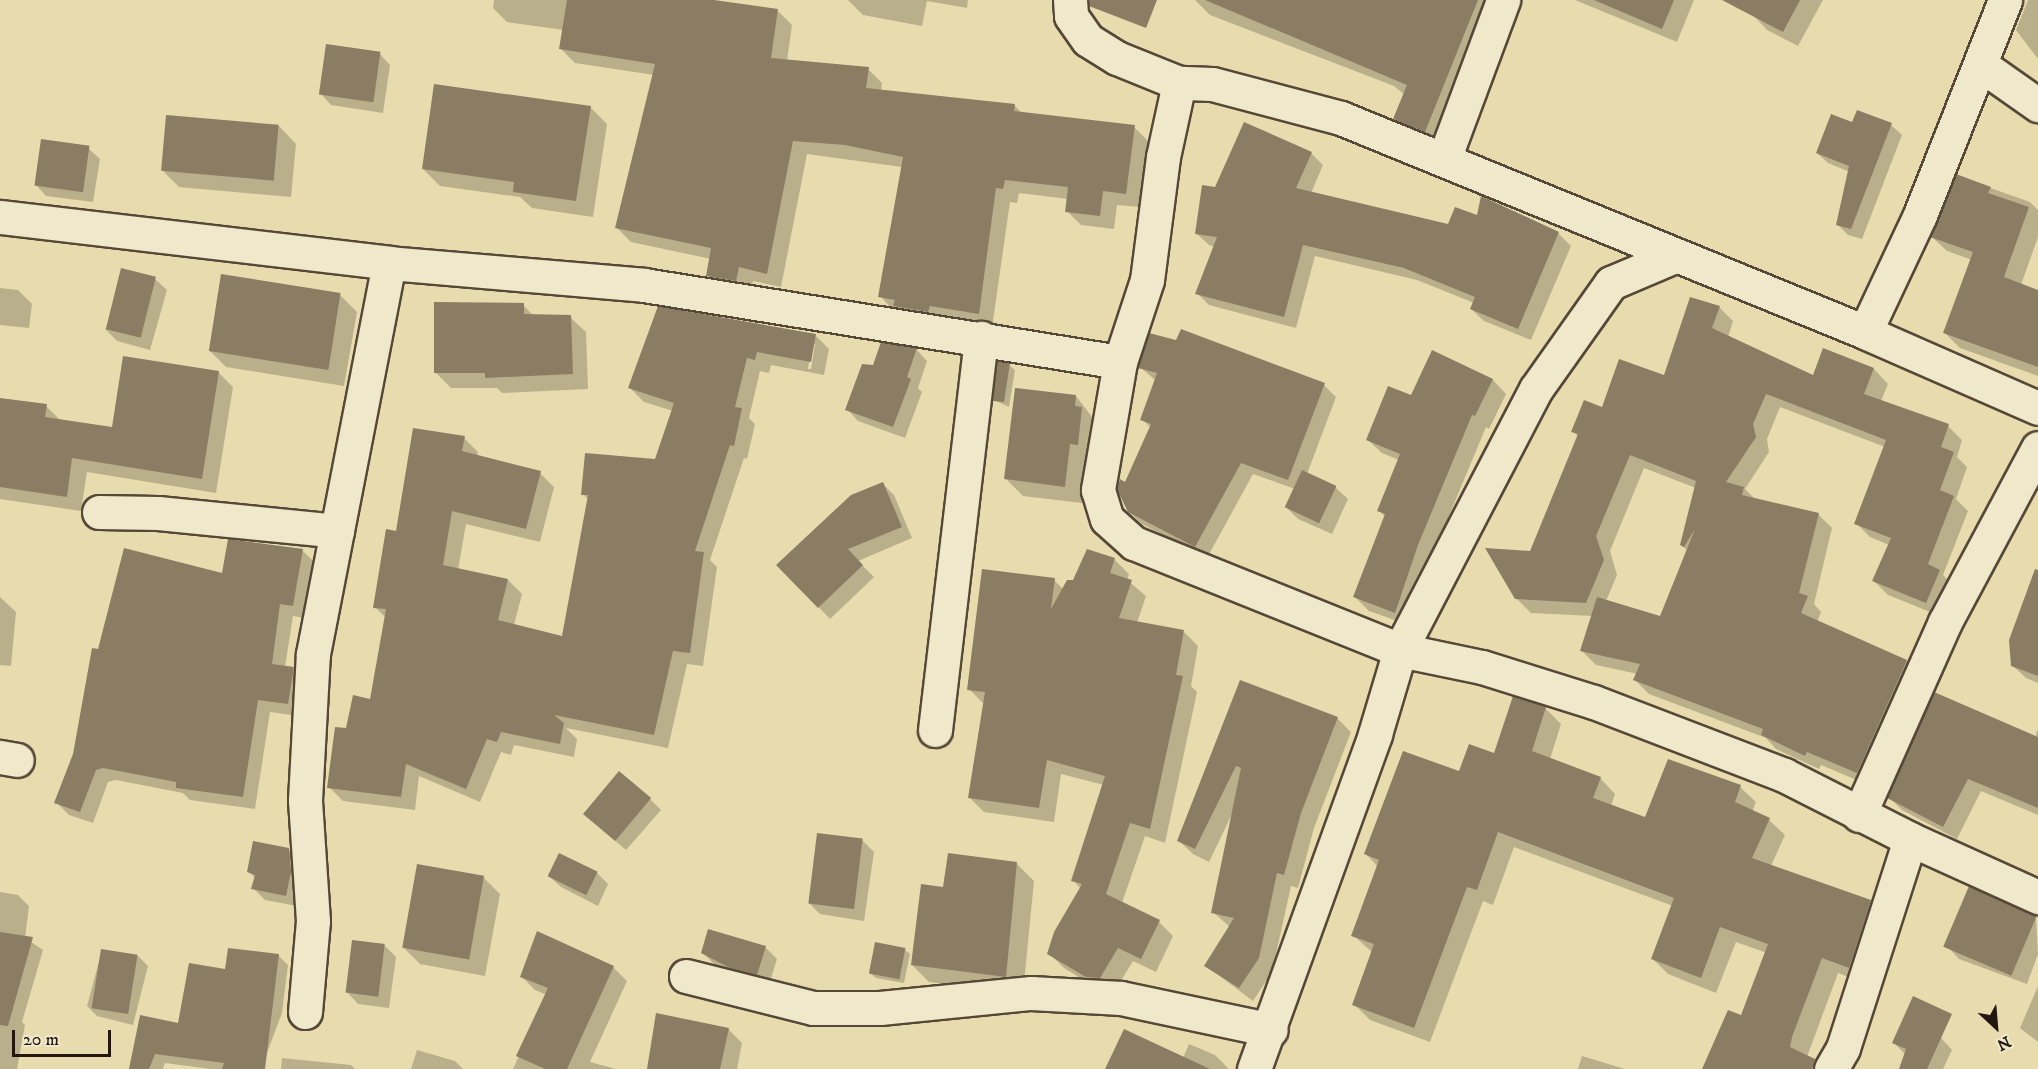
<!DOCTYPE html>
<html>
<head>
<meta charset="utf-8">
<style>
	body { margin:0 }
	#map { position:relative; width:2038px; height:1069px; overflow:hidden; background:#e8dcae; font-family:"IM FELL DW Pica",serif }
	div>[style] { position:absolute }
	[style*='--x'] { left:calc(var(--x)*1px); top:calc(var(--y)*1px); width:calc(var(--w)*1px); rotate:calc(var(--a)*1deg) }
	.shadow>* { inset:0; background:#0003 }
	.building>* { inset:0; background:#8a7d63; transform-origin:0 0 }
	.roads { filter:drop-shadow(2px 0 #554838) drop-shadow(-2px 0 #554838) drop-shadow(0 2px #554838) drop-shadow(0 -2px #554838) }
	.minor>* { height:33px; margin:-16.5px; padding:0 16.5px; transform-origin:16.5px; border-radius:16.5px; background:#f0e8ca }
	span { translate:-50% -50%; white-space:nowrap; text-align:center; line-height:1.15; -webkit-text-stroke:5px #f0e8ca; paint-order:stroke }
	.north { position:absolute; left:1966px; top:997px; width:60px; height:60px; -webkit-text-stroke:4px #f0e8ca; paint-order:stroke; rotate:154deg; font-size:16px; font-weight:700; line-height:24px; text-align:center; color:#241711 }
	.north::after { content:''; display:block; margin:auto; width:21px; height:27px; background:#241711; clip-path:polygon(50% 0,100% 100%,50% 72%,0 100%) }
	.scale { position:absolute; left:12px; top:1030px; width:99px; height:27px; box-sizing:border-box; border:3px solid #241711; border-top:0; padding-left:8px; font-size:18px; line-height:21px; white-space:nowrap; color:#241711; -webkit-text-stroke:4px #f0e8ca; paint-order:stroke }
</style>
</head>
<body>
<div id="map">
	<div class="shadow">
		<i style="clip-path:polygon(494px 0,703px 0,778px 11px,792px 25px,787px 61px,868px 69px,882px 83px,881px 91px,1014px 105px,1023px 114px,1134px 127px,1148px 141px,1140px 207px,1117px 205px,1114px 229px,1081px 225px,1067px 211px,1068px 199px,1019px 193px,1017px 203px,1010px 202px,992px 328px,894px 311px,880px 296px,902px 167px,807px 154px,781px 287px,753px 281px,750px 294px,722px 290px,708px 276px,711px 259px,631px 242px,617px 228px,654px 75px,575px 63px,561px 49px,564px 30px,507px 22px,493px 8px)"></i>
		<i style="clip-path:polygon(848px 0,968px 0,967px 8px,927px 1px,922px 26px,863px 15px)"></i>
		<i style="clip-path:polygon(1195px 0,1503px 0,1445px 150px,1414px 138px,1395px 119px,1405px 95px,1394px 86px,1210px 15px)"></i>
		<i style="clip-path:polygon(1575px 0,1694px 0,1677px 42px)"></i>
		<i style="clip-path:polygon(1761px 0,1823px 0,1798px 46px,1767px 30px,1753px 15px)"></i>
		<i style="clip-path:polygon(2028px 0,2038px 0,2038px 59px,2016px 30px)"></i>
		<i style="clip-path:polygon(379px 53px,390px 65px,383px 113px,331px 105px,320px 93px)"></i>
		<i style="clip-path:polygon(590px 107px,607px 124px,593px 217px,532px 208px,520px 197px,440px 186px,423px 169px)"></i>
		<i style="clip-path:polygon(1853px 124px,1891px 125px,1902px 135px,1862px 239px,1848px 235px,1837px 224px,1850px 172px,1828px 163px,1817px 153px)"></i>
		<i style="clip-path:polygon(279px 126px,296px 144px,291px 197px,179px 187px,162px 170px)"></i>
		<i style="clip-path:polygon(88px 148px,100px 159px,93px 202px,46px 196px,35px 184px)"></i>
		<i style="clip-path:polygon(1311px 153px,1323px 165px,1311px 193px,1449px 225px,1558px 233px,1571px 246px,1531px 340px,1484px 321px,1471px 309px,1474px 303px,1417px 280px,1315px 256px,1296px 328px,1209px 305px,1197px 293px,1215px 247px,1209px 245px,1196px 233px,1216px 189px)"></i>
		<i style="clip-path:polygon(1957px 176px,2030px 202px,2038px 210px,2038px 237px,2021px 285px,2038px 291px,2038px 376px,1960px 348px,1945px 333px,1972px 260px,1947px 251px,1932px 237px)"></i>
		<i style="clip-path:polygon(155px 279px,167px 290px,150px 350px,117px 341px,105px 329px)"></i>
		<i style="clip-path:polygon(0 288px,18px 290px,32px 304px,29px 328px,0 325px)"></i>
		<i style="clip-path:polygon(340px 295px,357px 312px,344px 386px,226px 367px,209px 350px)"></i>
		<i style="clip-path:polygon(523px 305px,534px 316px,570px 317px,586px 332px,588px 389px,502px 393px,497px 388px,451px 388px,435px 372px)"></i>
		<i style="clip-path:polygon(evenodd,1719px 307px,1733px 321px,1728px 337px,1814px 377px,1824px 350px,1874px 369px,1888px 384px,1881px 401px,1948px 426px,1962px 440px,1957px 457px,1967px 467px,1956px 499px,1968px 511px,1943px 575px,1953px 585px,1940px 616px,1888px 595px,1874px 581px,1889px 545px,1870px 537px,1856px 523px,1885px 447px,1780px 407px,1767px 439px,1769px 452px,1745px 489px,1755px 499px,1818px 514px,1832px 528px,1814px 604px,1821px 612px,1817px 622px,1907px 662px,1921px 676px,1871px 786px,1821px 765px,1819px 769px,1776px 749px,1766px 738px,1649px 694px,1635px 680px,1638px 674px,1596px 665px,1582px 651px,1593px 616px,1531px 613px,1516px 598px,1578px 437px,1573px 431px,1603px 409px,1665px 377px,1719px 307px,1644px 468px,1696px 488px,1681px 545px,1688px 551px,1660px 618px,1606px 601px,1617px 575px,1610px 551px,1644px 468px)"></i>
		<i style="clip-path:polygon(evenodd,815px 335px,829px 349px,824px 375px,771px 365px,769px 373px,760px 371px,749px 418px,755px 424px,747px 459px,744px 458px,710px 560px,717px 567px,703px 666px,687px 664px,668px 748px,566px 728px,577px 739px,574px 757px,514px 745px,511px 755px,501px 752px,480px 802px,419px 776px,415px 810px,343px 801px,329px 787px,347px 730px,371px 701px,386px 618px,375px 607px,397px 533px,464px 438px,478px 452px,477px 456px,540px 473px,554px 487px,540px 542px,466px 524px,458px 570px,508px 580px,522px 594px,514px 625px,564px 637px,589px 500px,583px 494px,656px 461px,673px 411px,644px 402px,630px 388px,815px 335px,812px 344px,815px 344px,811px 369px,808px 369px,812px 344px)"></i>
		<i style="clip-path:polygon(916px 349px,927px 361px,918px 388px,922px 392px,905px 438px,858px 421px,847px 409px,874px 366px)"></i>
		<i style="clip-path:polygon(1433px 352px,1493px 380px,1506px 394px,1489px 429px,1486px 427px,1431px 559px,1409px 625px,1369px 611px,1355px 597px,1385px 517px,1379px 510px,1399px 460px,1382px 453px,1368px 440px,1411px 397px)"></i>
		<i style="clip-path:polygon(1009px 365px,1015px 370px,1009px 407px,994px 400px)"></i>
		<i style="clip-path:polygon(1140px 367px,1324px 385px,1336px 397px,1307px 474px,1336px 488px,1348px 499px,1332px 534px,1298px 519px,1286px 507px,1295px 489px,1253px 474px,1207px 558px,1142px 524px,1129px 512px,1126px 484px,1151px 428px,1142px 419px,1155px 380px)"></i>
		<i style="clip-path:polygon(218px 372px,233px 387px,216px 493px,87px 472px,81px 511px,0 499px,0 399px,46px 406px,61px 421px,113px 428px)"></i>
		<i style="clip-path:polygon(1076px 396px,1099px 426px,1087px 460px,1082px 503px,1023px 496px,1006px 479px)"></i>
		<i style="clip-path:polygon(883px 484px,894px 495px,912px 538px,858px 561px,874px 577px,830px 619px,779px 565px)"></i>
		<i style="clip-path:polygon(302px 550px,315px 563px,305px 618px,293px 616px,285px 667px,293px 668px,305px 681px,300px 716px,270px 712px,255px 809px,190px 800px,183px 793px,116px 780px,108px 782px,93px 823px,69px 815px,56px 802px,75px 754px,99px 651px,224px 575px)"></i>
		<i style="clip-path:polygon(1114px 559px,1129px 574px,1127px 580px,1146px 596px,1137px 623px,1184px 632px,1198px 646px,1191px 686px,1197px 692px,1165px 843px,1145px 836px,1122px 903px,1159px 922px,1173px 936px,1156px 972px,1133px 961px,1114px 992px,1102px 991px,1064px 968px,1049px 953px,1081px 889px,1073px 880px,1104px 785px,1061px 774px,1054px 822px,984px 812px,969px 797px,984px 704px,969px 689px,1054px 580px,1063px 589px)"></i>
		<i style="clip-path:polygon(0 597px,16px 612px,11px 666px,0 665px)"></i>
		<i style="clip-path:polygon(2038px 602px,2038px 683px,2026px 678px,2012px 665px)"></i>
		<i style="clip-path:polygon(1241px 682px,1337px 718px,1351px 732px,1314px 828px,1298px 888px,1291px 886px,1272px 972px,1253px 1001px,1205px 965px,1230px 927px,1213px 912px,1232px 814px,1209px 862px,1193px 854px,1179px 841px)"></i>
		<i style="clip-path:polygon(1545px 708px,1561px 724px,1550px 759px,1600px 778px,1615px 794px,1611px 806px,1646px 819px,1740px 787px,1756px 802px,1752px 812px,1769px 820px,1785px 835px,1771px 866px,1870px 901px,1886px 917px,1864px 983px,1838px 973px,1807px 1057px,1819px 1069px,1711px 1069px,1741px 1017px,1767px 953px,1736px 942px,1716px 993px,1668px 974px,1653px 959px,1673px 906px,1514px 847px,1493px 905px,1483px 901px,1430px 1042px,1370px 1020px,1354px 1004px,1373px 953px,1353px 935px,1378px 867px,1366px 854px,1460px 773px,1495px 755px)"></i>
		<i style="clip-path:polygon(2038px 729px,2038px 815px,1981px 791px,1957px 839px,1902px 810px,1889px 797px,2035px 737px)"></i>
		<i style="clip-path:polygon(650px 799px,661px 810px,626px 850px,596px 824px)"></i>
		<i style="clip-path:polygon(862px 840px,874px 852px,864px 921px,820px 914px,809px 903px)"></i>
		<i style="clip-path:polygon(289px 850px,300px 862px,297px 906px,265px 900px,253px 888px,256px 879px,248px 871px)"></i>
		<i style="clip-path:polygon(1017px 864px,1034px 881px,1023px 993px,929px 982px,912px 965px,945px 889px)"></i>
		<i style="clip-path:polygon(597px 873px,608px 884px,598px 906px,561px 887px,549px 876px)"></i>
		<i style="clip-path:polygon(483px 877px,500px 894px,485px 976px,420px 964px,403px 947px)"></i>
		<i style="clip-path:polygon(0 892px,18px 895px,29px 906px,25px 938px,43px 950px,22px 1022px,25px 1025px,17px 1069px,0 1069px)"></i>
		<i style="clip-path:polygon(2036px 917px,2038px 954px,2027px 984px,1959px 959px,1948px 947px)"></i>
		<i style="clip-path:polygon(385px 946px,396px 957px,389px 1008px,358px 1004px,347px 992px)"></i>
		<i style="clip-path:polygon(765px 947px,777px 959px,769px 985px,743px 979px,714px 964px,703px 953px)"></i>
		<i style="clip-path:polygon(904px 949px,910px 954px,904px 983px,876px 978px,870px 973px)"></i>
		<i style="clip-path:polygon(102px 950px,138px 956px,148px 966px,133px 1025px,97px 1016px,87px 1006px)"></i>
		<i style="clip-path:polygon(278px 955px,288px 965px,282px 1013px,261px 1069px,210px 1069px,165px 1063px,163px 1069px,130px 1069px,179px 1025px,226px 971px)"></i>
		<i style="clip-path:polygon(613px 967px,627px 981px,590px 1062px,616px 1069px,513px 1069px,547px 995px,535px 990px,521px 976px)"></i>
		<i style="clip-path:polygon(2038px 986px,2038px 1042px,2020px 1028px)"></i>
		<i style="clip-path:polygon(728px 1029px,742px 1043px,737px 1069px,649px 1069px)"></i>
		<i style="clip-path:polygon(1941px 1038px,1952px 1050px,1943px 1069px,1900px 1069px,1906px 1055px,1894px 1043px)"></i>
		<i style="clip-path:polygon(1189px 1044px,1215px 1055px,1229px 1069px,1107px 1069px,1183px 1058px)"></i>
		<i style="clip-path:polygon(417px 1050px,455px 1061px,463px 1069px,411px 1069px)"></i>
		<i style="clip-path:polygon(1582px 1056px,1625px 1069px,1578px 1069px)"></i>
		<i style="clip-path:polygon(282px 1058px,351px 1065px,355px 1069px,281px 1069px)"></i>
	</div>
	<div class="building">
		<i style="clip-path:polygon(567px 0,714px 0,778px 9px,771px 58px,869px 67px,866px 88px,1015px 104px,1014px 111px,1135px 125px,1126px 194px,1103px 191px,1100px 216px,1065px 212px,1068px 187px,1005px 180px,1003px 189px,996px 188px,979px 314px,930px 306px,928px 312px,893px 306px,895px 300px,878px 297px,903px 157px,845px 145px,793px 141px,767px 274px,739px 267px,736px 281px,706px 276px,711px 248px,615px 228px,655px 64px,559px 49px)"></i>
		<i style="clip-path:polygon(1089px 0,1157px 0,1146px 28px,1089px 6px)"></i>
		<i style="clip-path:polygon(1205px 0,1478px 0,1425px 132px,1393px 119px,1407px 85px)"></i>
		<i style="clip-path:polygon(1594px 0,1674px 0,1662px 29px)"></i>
		<i style="clip-path:polygon(1722px 0,1800px 0,1783px 32px)"></i>
		<i style="left:326px;top:44px;width:55px;height:51px;rotate:8deg"></i>
		<i style="clip-path:polygon(434px 84px,591px 106px,576px 201px,513px 192px,514px 182px,422px 169px)"></i>
		<i style="clip-path:polygon(1857px 110px,1892px 123px,1851px 229px,1836px 225px,1849px 166px,1816px 153px,1831px 114px,1852px 122px)"></i>
		<i style="left:166px;top:115px;width:113px;height:56px;rotate:5deg"></i>
		<i style="clip-path:polygon(1244px 122px,1312px 152px,1296px 188px,1448px 224px,1455px 207px,1477px 215px,1481px 196px,1559px 232px,1518px 329px,1470px 309px,1475px 297px,1404px 268px,1303px 245px,1284px 317px,1195px 294px,1217px 237px,1195px 234px,1202px 185px,1215px 187px)"></i>
		<i style="left:41px;top:139px;width:49px;height:47px;rotate:8deg"></i>
		<i style="clip-path:polygon(1956px 174px,1991px 187px,1988px 193px,2029px 207px,2004px 277px,2038px 290px,2038px 367px,1943px 333px,1973px 252px,1930px 237px)"></i>
		<i style="left:121px;top:268px;width:36px;height:63px;rotate:14deg"></i>
		<i style="left:221px;top:274px;width:121px;height:78px;rotate:9deg"></i>
		<i style="clip-path:polygon(1690px 297px,1720px 306px,1712px 328px,1813px 375px,1823px 348px,1874px 368px,1864px 394px,1949px 424px,1941px 447px,1954px 452px,1940px 490px,1954px 496px,1928px 564px,1940px 570px,1926px 603px,1872px 581px,1891px 538px,1854px 524px,1886px 440px,1766px 394px,1753px 424px,1756px 437px,1726px 482px,1744px 487px,1742px 495px,1819px 513px,1799px 593px,1808px 596px,1801px 613px,1907px 660px,1857px 773px,1807px 752px,1805px 756px,1761px 735px,1763px 729px,1633px 680px,1640px 664px,1580px 651px,1597px 597px,1660px 616px,1695px 529px,1684px 547px,1680px 545px,1696px 481px,1630px 455px,1596px 536px,1604px 560px,1586px 603px,1515px 599px,1485px 548px,1530px 551px,1578px 434px,1571px 432px,1584px 400px,1602px 407px,1619px 359px,1664px 375px)"></i>
		<i style="clip-path:polygon(434px 302px,524px 303px,524px 314px,571px 315px,573px 374px,485px 378px,485px 373px,434px 373px)"></i>
		<i style="clip-path:polygon(658px 306px,816px 334px,811px 362px,757px 352px,755px 360px,747px 358px,735px 407px,742px 408px,734px 446px,730px 445px,695px 551px,704px 552px,690px 653px,673px 651px,654px 735px,554px 715px,564px 723px,560px 744px,501px 732px,497px 742px,487px 739px,466px 789px,406px 764px,401px 797px,327px 788px,335px 727px,346px 728px,353px 695px,370px 699px,386px 609px,373px 608px,386px 529px,396px 531px,413px 428px,465px 436px,462px 451px,541px 471px,526px 529px,452px 511px,443px 565px,508px 579px,498px 620px,562px 636px,588px 495px,581px 495px,585px 453px,655px 459px,674px 403px,628px 388px)"></i>
		<i style="clip-path:polygon(1181px 329px,1325px 383px,1288px 480px,1241px 463px,1195px 547px,1128px 512px,1117px 489px,1120px 479px,1125px 482px,1151px 424px,1140px 420px,1157px 373px,1138px 368px,1149px 333px,1176px 340px)"></i>
		<i style="clip-path:polygon(881px 342px,917px 348px,907px 377px,911px 379px,893px 427px,845px 410px,862px 364px,873px 365px)"></i>
		<i style="clip-path:polygon(1432px 350px,1493px 379px,1475px 416px,1472px 415px,1418px 545px,1395px 613px,1353px 597px,1385px 514px,1377px 511px,1400px 454px,1366px 440px,1388px 386px,1411px 395px)"></i>
		<i style="clip-path:polygon(123px 356px,219px 371px,202px 479px,72px 458px,67px 497px,0 487px,0 398px,47px 404px,45px 417px,112px 427px)"></i>
		<i style="clip-path:polygon(997px 361px,1010px 363px,1004px 402px,993px 401px)"></i>
		<i style="clip-path:polygon(1015px 388px,1076px 395px,1075px 406px,1082px 407px,1078px 445px,1070px 444px,1065px 487px,1004px 479px)"></i>
		<i style="left:1302px;top:470px;width:38px;height:41px;rotate:25deg"></i>
		<i style="clip-path:polygon(883px 482px,902px 527px,848px 549px,863px 565px,818px 608px,776px 565px,851px 495px)"></i>
		<i style="clip-path:polygon(228px 539px,303px 549px,293px 606px,280px 604px,272px 664px,294px 667px,288px 704px,258px 700px,243px 797px,176px 788px,176px 782px,103px 768px,96px 770px,80px 812px,54px 803px,73px 754px,92px 648px,98px 649px,124px 548px,222px 573px)"></i>
		<i style="clip-path:polygon(1087px 549px,1115px 558px,1110px 573px,1132px 580px,1119px 618px,1184px 630px,1176px 675px,1183px 676px,1150px 829px,1130px 823px,1106px 894px,1160px 920px,1141px 959px,1118px 948px,1100px 978px,1086px 977px,1047px 954px,1054px 932px,1082px 884px,1071px 881px,1105px 776px,1047px 760px,1039px 808px,968px 798px,985px 692px,967px 690px,982px 569px,1055px 578px,1051px 609px,1067px 580px,1073px 580px)"></i>
		<i style="clip-path:polygon(2035px 569px,2038px 570px,2038px 676px,2011px 666px,2009px 640px)"></i>
		<i style="clip-path:polygon(1240px 680px,1338px 717px,1301px 813px,1284px 875px,1277px 873px,1259px 958px,1239px 988px,1204px 966px,1234px 918px,1211px 913px,1241px 768px,1236px 766px,1195px 849px,1177px 841px)"></i>
		<i style="clip-path:polygon(1934px 692px,2038px 737px,2038px 808px,1968px 779px,1943px 827px,1887px 798px)"></i>
		<i style="clip-path:polygon(1513px 696px,1546px 707px,1532px 751px,1601px 777px,1593px 798px,1645px 817px,1668px 759px,1741px 785px,1735px 802px,1770px 818px,1752px 858px,1871px 900px,1849px 968px,1822px 958px,1792px 1037px,1790px 1047px,1815px 1059px,1812px 1069px,1702px 1069px,1728px 1010px,1741px 1015px,1768px 944px,1720px 927px,1701px 978px,1651px 959px,1674px 898px,1498px 832px,1477px 890px,1467px 887px,1414px 1028px,1352px 1005px,1374px 944px,1351px 936px,1379px 860px,1364px 854px,1403px 751px,1459px 771px,1469px 744px,1494px 753px)"></i>
		<i style="left:619px;top:771px;width:42px;height:56px;rotate:40deg"></i>
		<i style="left:817px;top:833px;width:46px;height:71px;rotate:7deg"></i>
		<i style="clip-path:polygon(253px 841px,289px 848px,291px 872px,286px 896px,251px 889px,255px 875px,247px 872px)"></i>
		<i style="left:559px;top:853px;width:43px;height:26px;rotate:26deg"></i>
		<i style="clip-path:polygon(948px 853px,1017px 862px,1006px 977px,911px 965px,921px 884px,943px 887px)"></i>
		<i style="left:417px;top:864px;width:68px;height:85px;rotate:10deg"></i>
		<i style="left:1969px;top:886px;width:74px;height:66px;rotate:23deg"></i>
		<i style="clip-path:polygon(708px 929px,766px 946px,757px 975px,730px 968px,701px 953px)"></i>
		<i style="clip-path:polygon(537px 931px,614px 966px,567px 1069px,545px 1069px,516px 1056px,548px 988px,520px 977px)"></i>
		<i style="clip-path:polygon(0 932px,33px 937px,8px 1026px,0 1025px)"></i>
		<i style="left:352px;top:940px;width:33px;height:53px;rotate:7deg"></i>
		<i style="left:875px;top:942px;width:31px;height:32px;rotate:11deg"></i>
		<i style="clip-path:polygon(228px 948px,279px 954px,265px 1069px,222px 1069px,224px 1063px,155px 1054px,149px 1069px,129px 1069px,140px 1015px,178px 1023px,189px 963px,225px 969px)"></i>
		<i style="left:101px;top:949px;width:37px;height:60px;rotate:9deg"></i>
		<i style="clip-path:polygon(1913px 996px,1952px 1014px,1927px 1069px,1899px 1069px,1906px 1049px,1892px 1043px)"></i>
		<i style="clip-path:polygon(656px 1013px,729px 1028px,720px 1069px,647px 1069px)"></i>
		<i style="clip-path:polygon(1124px 1029px,1210px 1069px,1105px 1069px)"></i>
	</div>
	<div class="roads">
		<div class="minor">
			<i style="--x:1070;--y:0;--w:16;--a:86"></i>
			<i style="--x:1071;--y:16;--w:29;--a:55"></i>
			<i style="--x:1088;--y:40;--w:34;--a:32"></i>
			<i style="--x:1117;--y:58;--w:67;--a:22"></i>
			<i style="--x:1981;--y:65;--w:70;--a:35.1"></i>
			<i style="--x:1444;--y:159;--w:170;--a:-69.6"></i>
			<i style="--x:0;--y:217;--w:392;--a:6.7"></i>
			<i style="--x:389;--y:263;--w:256;--a:4.9"></i>
			<i style="--x:644;--y:285;--w:482;--a:9.2"></i>
			<i style="--x:1865;--y:332;--w:129;--a:-64.8"></i>
			<i style="--x:1920;--y:215;--w:231;--a:-68.4"></i>
			<i style="--x:2038;--y:408;--w:189;--a:-156.3"></i>
			<i style="--x:1865;--y:332;--w:566;--a:-157.79"></i>
			<i style="--x:1341;--y:118;--w:133;--a:-165.2"></i>
			<i style="--x:1212;--y:84;--w:33;--a:-178"></i>
			<i style="--x:1179;--y:83;--w:76;--a:102.2"></i>
			<i style="--x:1163;--y:157;--w:124;--a:97.4"></i>
			<i style="--x:1147;--y:280;--w:86;--a:108.2"></i>
			<i style="--x:1120;--y:362;--w:130;--a:99.8"></i>
			<i style="--x:1098;--y:490;--w:30;--a:73"></i>
			<i style="--x:1107;--y:519;--w:36;--a:42"></i>
			<i style="--x:1134;--y:543;--w:287;--a:21.9"></i>
			<i style="--x:1400;--y:650;--w:84;--a:11.7"></i>
			<i style="--x:1482;--y:667;--w:117;--a:17.4"></i>
			<i style="--x:1594;--y:702;--w:204;--a:21"></i>
			<i style="--x:1784;--y:775;--w:141;--a:26.9"></i>
			<i style="--x:1910;--y:839;--w:141;--a:24.4"></i>
			<i style="--x:99;--y:512;--w:59;--a:1"></i>
			<i style="--x:158;--y:513;--w:180;--a:5.7"></i>
			<i style="--x:935;--y:730;--w:395;--a:-83.3"></i>
			<i style="--x:0;--y:757;--w:17;--a:10"></i>
			<i style="--x:1859;--y:815;--w:211;--a:-66"></i>
			<i style="--x:1945;--y:622;--w:197;--a:-61.9"></i>
			<i style="--x:686;--y:976;--w:131;--a:14.1"></i>
			<i style="--x:813;--y:1008;--w:67;--a:0"></i>
			<i style="--x:880;--y:1008;--w:152;--a:-5.7"></i>
			<i style="--x:1031;--y:993;--w:90;--a:3.2"></i>
			<i style="--x:1121;--y:998;--w:153;--a:12"></i>
			<i style="--x:305;--y:1012;--w:91;--a:-85"></i>
			<i style="--x:313;--y:921;--w:121;--a:-93.8"></i>
			<i style="--x:305;--y:800;--w:146;--a:-86.9"></i>
			<i style="--x:313;--y:654;--w:398;--a:-79"></i>
			<i style="--x:1254;--y:1069;--w:356;--a:-70.1"></i>
			<i style="--x:1375;--y:734;--w:88;--a:-73.4"></i>
			<i style="--x:1400;--y:650;--w:294;--a:-62.5"></i>
			<i style="--x:1536;--y:389;--w:130;--a:-54.7"></i>
			<i style="--x:1611;--y:283;--w:69;--a:-22.9"></i>
			<i style="--x:1831;--y:1069;--w:24;--a:-60"></i>
			<i style="--x:1843;--y:1048;--w:219;--a:-72.2"></i>
		</div>
	</div>
	<div class="north">N</div>
	<div class="scale">20 m</div>
</div>
</body>
</html>
